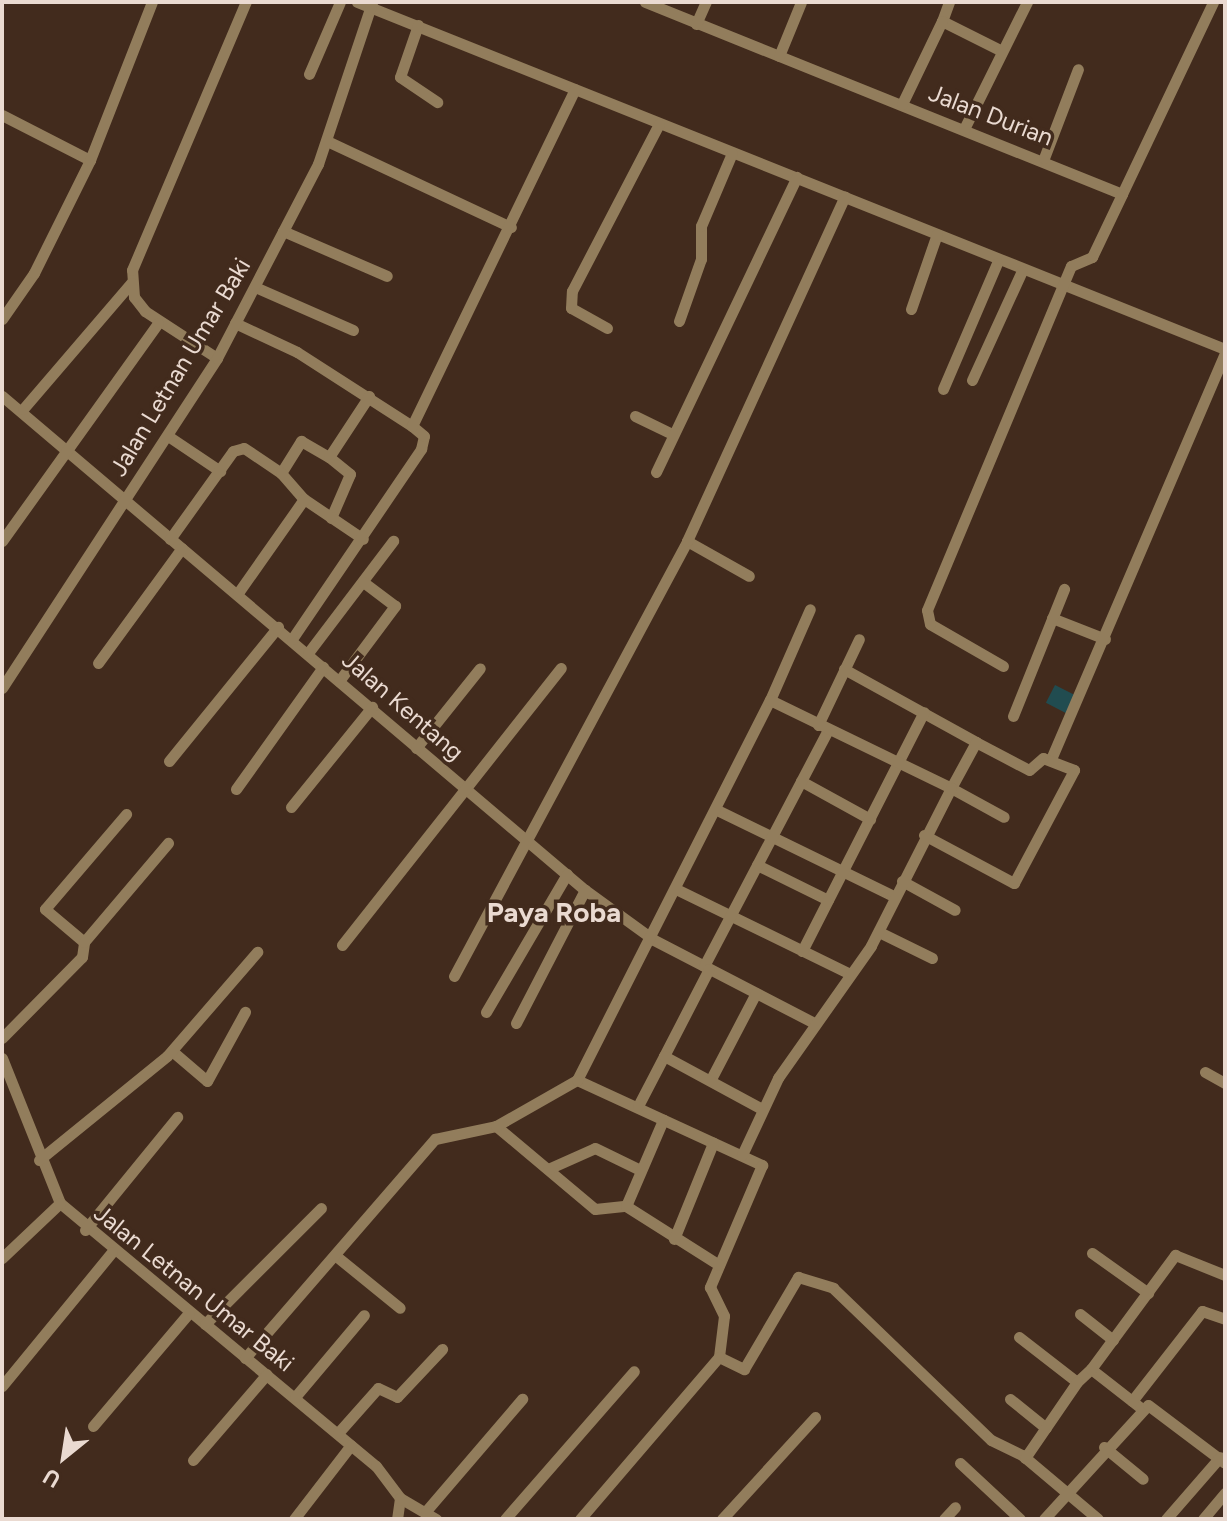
<!DOCTYPE html>
<html>
<head>
<meta charset="utf-8">
<style>
	body { margin:0 }
	#map { position:relative; width:1227px; height:1521px; overflow:hidden; background:#422b1d; font-family:Figtree,sans-serif }
	div>[style] { position:absolute }
	[style*='--x'] { left:calc(var(--x)*1px); top:calc(var(--y)*1px); width:calc(var(--w)*1px); rotate:calc(var(--a)*1deg) }
	.water>* { inset:0; background:#214c50; transform-origin:0 0 }
	.minor>* { height:11px; margin:-5.5px; padding:0 5.5px; transform-origin:5.5px; border-radius:5.5px; background:#927d5c }
	span { translate:-50% -50%; white-space:nowrap; text-align:center; line-height:1.15; -webkit-text-stroke:7px #422b1d; paint-order:stroke }
	.street-label { font-size:24px; color:#eadad1 }
	.quarter-label { font-size:28px; color:#eadad1; font-weight:700 }
	.frame { position:absolute; inset:0; border:4px solid #eadad1; pointer-events:none }
	.north { position:absolute; left:24px; top:1417px; width:80px; height:80px; -webkit-text-stroke:6px #422b1d; paint-order:stroke; rotate:210deg; font-size:22px; font-weight:700; line-height:32px; text-align:center; color:#eadad1 }
	.north::after { content:''; display:block; margin:auto; width:28px; height:36px; background:#eadad1; clip-path:polygon(50% 0,100% 100%,50% 72%,0 100%) }
</style>
</head>
<body>
<div id="map">
	<div class="water">
		<i style="left:1055px;top:685px;width:25px;height:20px;rotate:27deg"></i>
	</div>
	<div class="minor">
		<i style="--x:357;--y:2;--w:935;--a:21.79"></i>
		<i style="--x:645;--y:2;--w:514;--a:21.93"></i>
		<i style="--x:1122;--y:194;--w:212;--a:-64.6"></i>
		<i style="--x:949;--y:2;--w:20;--a:110"></i>
		<i style="--x:942;--y:21;--w:67;--a:26.6"></i>
		<i style="--x:696;--y:24;--w:24;--a:-66"></i>
		<i style="--x:418;--y:25;--w:55;--a:109.1"></i>
		<i style="--x:400;--y:77;--w:45;--a:34"></i>
		<i style="--x:779;--y:56;--w:58;--a:-67.8"></i>
		<i style="--x:309;--y:74;--w:78;--a:-66.7"></i>
		<i style="--x:902;--y:104;--w:92;--a:-64.3"></i>
		<i style="--x:2;--y:115;--w:99;--a:27.1"></i>
		<i style="--x:964;--y:129;--w:142;--a:-63.6"></i>
		<i style="--x:327;--y:141;--w:203;--a:25.1"></i>
		<i style="--x:1044;--y:158;--w:95;--a:-69.1"></i>
		<i style="--x:283;--y:231;--w:113;--a:23.4"></i>
		<i style="--x:255;--y:287;--w:107;--a:23.7"></i>
		<i style="--x:911;--y:309;--w:79;--a:-70.9"></i>
		<i style="--x:2;--y:319;--w:56;--a:-55.2"></i>
		<i style="--x:34;--y:273;--w:126;--a:-63.6"></i>
		<i style="--x:90;--y:160;--w:170;--a:-68.6"></i>
		<i style="--x:679;--y:321;--w:66;--a:-70.5"></i>
		<i style="--x:701;--y:259;--w:33;--a:-90"></i>
		<i style="--x:701;--y:226;--w:79;--a:-67"></i>
		<i style="--x:235;--y:323;--w:68;--a:25.1"></i>
		<i style="--x:297;--y:352;--w:137;--a:32.8"></i>
		<i style="--x:607;--y:328;--w:41;--a:-150.9"></i>
		<i style="--x:571;--y:308;--w:17;--a:-87"></i>
		<i style="--x:572;--y:291;--w:188;--a:-62.5"></i>
		<i style="--x:217;--y:358;--w:86;--a:-146.9"></i>
		<i style="--x:145;--y:311;--w:18;--a:-128"></i>
		<i style="--x:134;--y:297;--w:27;--a:-94"></i>
		<i style="--x:132;--y:270;--w:291;--a:-67"></i>
		<i style="--x:972;--y:380;--w:120;--a:-65.4"></i>
		<i style="--x:943;--y:389;--w:137;--a:-66.8"></i>
		<i style="--x:2;--y:396;--w:764;--a:40.28"></i>
		<i style="--x:585;--y:890;--w:85;--a:35.9"></i>
		<i style="--x:654;--y:940;--w:178;--a:27.4"></i>
		<i style="--x:23;--y:409;--w:166;--a:-49.4"></i>
		<i style="--x:635;--y:416;--w:41;--a:25.9"></i>
		<i style="--x:168;--y:436;--w:63;--a:33.9"></i>
		<i style="--x:329;--y:457;--w:27;--a:39"></i>
		<i style="--x:350;--y:474;--w:48;--a:113.4"></i>
		<i style="--x:656;--y:472;--w:327;--a:-64.5"></i>
		<i style="--x:281;--y:473;--w:38;--a:-58"></i>
		<i style="--x:301;--y:441;--w:32;--a:30"></i>
		<i style="--x:329;--y:457;--w:73;--a:-56.7"></i>
		<i style="--x:304;--y:499;--w:71;--a:34.1"></i>
		<i style="--x:170;--y:539;--w:108;--a:-54.4"></i>
		<i style="--x:233;--y:451;--w:11;--a:-15"></i>
		<i style="--x:244;--y:448;--w:45;--a:34"></i>
		<i style="--x:281;--y:473;--w:35;--a:49"></i>
		<i style="--x:304;--y:499;--w:115;--a:125.1"></i>
		<i style="--x:2;--y:541;--w:268;--a:-54.4"></i>
		<i style="--x:687;--y:541;--w:71;--a:29.4"></i>
		<i style="--x:1052;--y:618;--w:57;--a:21.6"></i>
		<i style="--x:292;--y:639;--w:230;--a:-55.8"></i>
		<i style="--x:421;--y:449;--w:13;--a:-77"></i>
		<i style="--x:424;--y:436;--w:16;--a:-140"></i>
		<i style="--x:412;--y:426;--w:374;--a:-64.2"></i>
		<i style="--x:308;--y:653;--w:141;--a:-52.8"></i>
		<i style="--x:98;--y:663;--w:142;--a:-53.9"></i>
		<i style="--x:1003;--y:666;--w:84;--a:-150.1"></i>
		<i style="--x:930;--y:624;--w:14;--a:-102"></i>
		<i style="--x:927;--y:610;--w:373;--a:-67.3"></i>
		<i style="--x:1071;--y:266;--w:23;--a:-23"></i>
		<i style="--x:1092;--y:257;--w:70;--a:-64.5"></i>
		<i style="--x:844;--y:669;--w:151;--a:28.9"></i>
		<i style="--x:339;--y:681;--w:94;--a:-53.3"></i>
		<i style="--x:395;--y:606;--w:40;--a:-143"></i>
		<i style="--x:2;--y:688;--w:394;--a:-56.9"></i>
		<i style="--x:217;--y:358;--w:219;--a:-62.5"></i>
		<i style="--x:318;--y:164;--w:170;--a:-71.5"></i>
		<i style="--x:770;--y:700;--w:99;--a:-66.3"></i>
		<i style="--x:1013;--y:716;--w:137;--a:-68.1"></i>
		<i style="--x:818;--y:725;--w:95;--a:-64.5"></i>
		<i style="--x:416;--y:748;--w:102;--a:-51.3"></i>
		<i style="--x:1051;--y:759;--w:441;--a:-66.8"></i>
		<i style="--x:169;--y:761;--w:173;--a:-50.9"></i>
		<i style="--x:801;--y:781;--w:79;--a:28.8"></i>
		<i style="--x:236;--y:789;--w:150;--a:-54.5"></i>
		<i style="--x:291;--y:807;--w:129;--a:-51"></i>
		<i style="--x:717;--y:810;--w:198;--a:26"></i>
		<i style="--x:924;--y:835;--w:102;--a:28.1"></i>
		<i style="--x:1014;--y:883;--w:128;--a:-62"></i>
		<i style="--x:1074;--y:770;--w:33;--a:-159"></i>
		<i style="--x:1043;--y:758;--w:18;--a:139"></i>
		<i style="--x:1029;--y:770;--w:60;--a:-152.2"></i>
		<i style="--x:976;--y:742;--w:52;--a:118.5"></i>
		<i style="--x:951;--y:788;--w:60;--a:28.7"></i>
		<i style="--x:757;--y:865;--w:79;--a:26.2"></i>
		<i style="--x:902;--y:881;--w:60;--a:28.7"></i>
		<i style="--x:678;--y:890;--w:189;--a:26"></i>
		<i style="--x:879;--y:932;--w:59;--a:26.1"></i>
		<i style="--x:84;--y:942;--w:51;--a:-139.8"></i>
		<i style="--x:45;--y:909;--w:125;--a:-49.5"></i>
		<i style="--x:342;--y:945;--w:353;--a:-51.7"></i>
		<i style="--x:802;--y:951;--w:268;--a:-63"></i>
		<i style="--x:704;--y:966;--w:267;--a:-62.3"></i>
		<i style="--x:454;--y:976;--w:493;--a:-61.8"></i>
		<i style="--x:687;--y:541;--w:379;--a:-65.4"></i>
		<i style="--x:486;--y:1012;--w:160;--a:-59.6"></i>
		<i style="--x:516;--y:1023;--w:150;--a:-62.6"></i>
		<i style="--x:2;--y:1038;--w:114;--a:-45.4"></i>
		<i style="--x:82;--y:957;--w:15;--a:-82"></i>
		<i style="--x:84;--y:942;--w:130;--a:-49.7"></i>
		<i style="--x:172;--y:1051;--w:46;--a:40.6"></i>
		<i style="--x:207;--y:1081;--w:79;--a:-61.2"></i>
		<i style="--x:664;--y:1056;--w:98;--a:-62.7"></i>
		<i style="--x:2;--y:1058;--w:156;--a:68.2"></i>
		<i style="--x:60;--y:1203;--w:411;--a:39.8"></i>
		<i style="--x:376;--y:1466;--w:40;--a:53"></i>
		<i style="--x:400;--y:1498;--w:21;--a:98"></i>
		<i style="--x:1205;--y:1072;--w:23;--a:29"></i>
		<i style="--x:711;--y:1079;--w:97;--a:-62.4"></i>
		<i style="--x:577;--y:1080;--w:204;--a:24.7"></i>
		<i style="--x:762;--y:1165;--w:133;--a:113.1"></i>
		<i style="--x:710;--y:1287;--w:32;--a:64"></i>
		<i style="--x:724;--y:1316;--w:41;--a:97"></i>
		<i style="--x:719;--y:1357;--w:28;--a:26"></i>
		<i style="--x:744;--y:1369;--w:107;--a:-59.6"></i>
		<i style="--x:798;--y:1277;--w:37;--a:17"></i>
		<i style="--x:833;--y:1288;--w:219;--a:43.9"></i>
		<i style="--x:991;--y:1440;--w:34;--a:26"></i>
		<i style="--x:1022;--y:1455;--w:99;--a:40.1"></i>
		<i style="--x:638;--y:1106;--w:56;--a:-62.5"></i>
		<i style="--x:664;--y:1056;--w:111;--a:28.4"></i>
		<i style="--x:496;--y:1126;--w:129;--a:40"></i>
		<i style="--x:595;--y:1209;--w:31;--a:-6"></i>
		<i style="--x:626;--y:1206;--w:110;--a:32.4"></i>
		<i style="--x:39;--y:1160;--w:165;--a:-39.1"></i>
		<i style="--x:167;--y:1056;--w:138;--a:-49.1"></i>
		<i style="--x:548;--y:1169;--w:51;--a:-24.1"></i>
		<i style="--x:595;--y:1148;--w:48;--a:26"></i>
		<i style="--x:626;--y:1206;--w:94;--a:-66.7"></i>
		<i style="--x:85;--y:1230;--w:146;--a:-50.8"></i>
		<i style="--x:674;--y:1239;--w:104;--a:-67.9"></i>
		<i style="--x:1092;--y:1253;--w:69;--a:35.5"></i>
		<i style="--x:336;--y:1256;--w:82;--a:39.1"></i>
		<i style="--x:2;--y:1258;--w:80;--a:-43.5"></i>
		<i style="--x:1080;--y:1314;--w:42;--a:38.2"></i>
		<i style="--x:205;--y:1324;--w:164;--a:-45"></i>
		<i style="--x:1019;--y:1337;--w:73;--a:37.8"></i>
		<i style="--x:1077;--y:1382;--w:19;--a:-43"></i>
		<i style="--x:1091;--y:1369;--w:63;--a:38"></i>
		<i style="--x:245;--y:1358;--w:290;--a:-49.1"></i>
		<i style="--x:435;--y:1139;--w:62;--a:-12"></i>
		<i style="--x:496;--y:1126;--w:93;--a:-29.6"></i>
		<i style="--x:577;--y:1080;--w:426;--a:-63.1"></i>
		<i style="--x:770;--y:700;--w:201;--a:25.9"></i>
		<i style="--x:951;--y:788;--w:177;--a:116.9"></i>
		<i style="--x:871;--y:946;--w:161;--a:125.2"></i>
		<i style="--x:778;--y:1078;--w:85;--a:115.1"></i>
		<i style="--x:1091;--y:1369;--w:142;--a:-53.6"></i>
		<i style="--x:1175;--y:1255;--w:54;--a:21.8"></i>
		<i style="--x:2;--y:1386;--w:173;--a:-50.6"></i>
		<i style="--x:295;--y:1397;--w:107;--a:-49.9"></i>
		<i style="--x:1010;--y:1399;--w:46;--a:38.9"></i>
		<i style="--x:1132;--y:1401;--w:114;--a:-52.1"></i>
		<i style="--x:1202;--y:1311;--w:24;--a:19"></i>
		<i style="--x:93;--y:1426;--w:148;--a:-49.7"></i>
		<i style="--x:338;--y:1433;--w:60;--a:-48.4"></i>
		<i style="--x:378;--y:1388;--w:21;--a:25"></i>
		<i style="--x:397;--y:1397;--w:66;--a:-46.8"></i>
		<i style="--x:1104;--y:1447;--w:50;--a:39.4"></i>
		<i style="--x:1025;--y:1458;--w:92;--a:-55.6"></i>
		<i style="--x:193;--y:1460;--w:113;--a:-49.3"></i>
		<i style="--x:960;--y:1463;--w:82;--a:43"></i>
		<i style="--x:400;--y:1498;--w:42;--a:30.3"></i>
		<i style="--x:426;--y:1511;--w:148;--a:-49.4"></i>
		<i style="--x:294;--y:1519;--w:93;--a:-52.4"></i>
		<i style="--x:505;--y:1519;--w:196;--a:-48.9"></i>
		<i style="--x:580;--y:1519;--w:213;--a:-49.4"></i>
		<i style="--x:722;--y:1519;--w:138;--a:-47.6"></i>
		<i style="--x:944;--y:1519;--w:16;--a:-47"></i>
		<i style="--x:1044;--y:1519;--w:154;--a:-47.6"></i>
		<i style="--x:1148;--y:1405;--w:96;--a:37"></i>
		<i style="--x:1166;--y:1519;--w:82;--a:-48.9"></i>
		<i style="--x:1203;--y:1519;--w:34;--a:-50"></i>
	</div>
	<div class="street-label">
		<span style="left:991px;top:115px;rotate:21deg">Jalan Durian</span>
		<span style="left:180px;top:367px;rotate:-59deg">Jalan Letnan Umar Baki</span>
		<span style="left:403px;top:706px;rotate:41deg">Jalan Kentang</span>
		<span style="left:194px;top:1288px;rotate:39deg">Jalan Letnan Umar Baki</span>
	</div>
	<div class="quarter-label">
		<span style="left:554px;top:912px">Paya Roba</span>
	</div>
	<div class="frame"></div>
	<div class="north">U</div>
</div>
</body>
</html>
